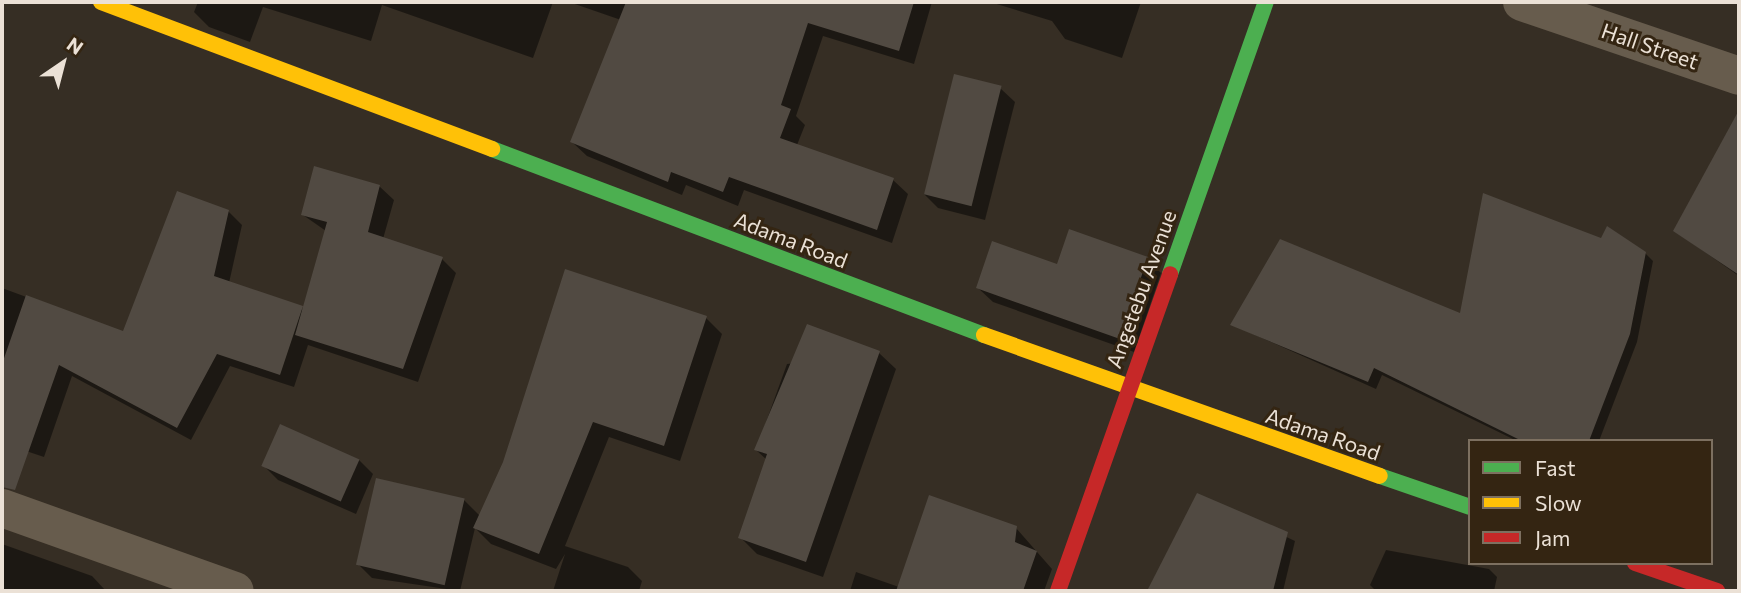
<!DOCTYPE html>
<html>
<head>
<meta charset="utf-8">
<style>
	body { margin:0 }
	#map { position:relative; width:1741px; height:593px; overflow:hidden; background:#362e24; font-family:Commissioner,sans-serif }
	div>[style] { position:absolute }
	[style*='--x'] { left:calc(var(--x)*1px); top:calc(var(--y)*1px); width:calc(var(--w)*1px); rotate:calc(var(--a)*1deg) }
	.shadow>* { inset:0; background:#0007 }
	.building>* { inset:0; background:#514a42; transform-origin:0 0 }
	.street>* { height:38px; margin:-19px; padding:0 19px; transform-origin:19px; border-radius:19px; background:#675c4d }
	.fast>* { height:16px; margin:-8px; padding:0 8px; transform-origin:8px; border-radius:8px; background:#4caf50 }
	.slow>* { height:16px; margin:-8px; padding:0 8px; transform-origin:8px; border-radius:8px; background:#ffc107 }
	.jam>* { height:16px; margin:-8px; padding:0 8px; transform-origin:8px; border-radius:8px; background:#c62828 }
	span { translate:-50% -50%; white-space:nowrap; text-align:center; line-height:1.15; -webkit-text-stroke:6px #342512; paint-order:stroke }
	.street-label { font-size:21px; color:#ebe1d6 }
	.frame { position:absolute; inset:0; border:4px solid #ebe1d6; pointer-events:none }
	.legend { position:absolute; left:1468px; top:439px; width:245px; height:126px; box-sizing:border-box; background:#342512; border:2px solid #7d7060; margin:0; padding:9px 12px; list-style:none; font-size:21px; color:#ebe1d6 }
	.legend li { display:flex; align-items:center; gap:14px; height:35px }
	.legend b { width:35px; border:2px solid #7d7060 }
	.north { position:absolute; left:28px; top:28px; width:70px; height:70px; -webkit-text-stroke:5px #342512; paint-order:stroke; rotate:35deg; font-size:19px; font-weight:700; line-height:28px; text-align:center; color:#ebe1d6 }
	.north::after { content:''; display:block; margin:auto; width:24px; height:32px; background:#ebe1d6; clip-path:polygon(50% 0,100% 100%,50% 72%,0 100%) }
</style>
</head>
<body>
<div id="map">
	<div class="shadow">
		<i style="clip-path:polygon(198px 2px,553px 2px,533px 58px,382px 5px,371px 41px,263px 7px,250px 42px,209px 27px,194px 12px)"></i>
		<i style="clip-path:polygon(569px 2px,932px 2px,914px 64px,823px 36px,796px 116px,805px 125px,797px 145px,893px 180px,908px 194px,892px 243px,744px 190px,738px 206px,686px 185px,682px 195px,587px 156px,572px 142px,621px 20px)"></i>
		<i style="clip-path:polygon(990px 2px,1141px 2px,1122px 58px,1065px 39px,1052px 21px)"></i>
		<i style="clip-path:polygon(1000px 88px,1015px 102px,985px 220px,938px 208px,924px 194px)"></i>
		<i style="clip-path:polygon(1726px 137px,1739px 142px,1739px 276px,1675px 231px)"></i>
		<i style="clip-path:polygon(379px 186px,394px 200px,383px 239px,442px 259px,456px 273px,418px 382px,308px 345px,294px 387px,230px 366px,191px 440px,72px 376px,44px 457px,2px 443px,2px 288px,124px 333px,228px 211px,242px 225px,229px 283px,304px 310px,326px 231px,303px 215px)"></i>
		<i style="clip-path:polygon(1645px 253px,1653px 261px,1637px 342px,1599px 441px,1517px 441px,1382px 375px,1376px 389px,1233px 325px,1461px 315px)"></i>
		<i style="clip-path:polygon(1147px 259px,1161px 273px,1134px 352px,993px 302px,978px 288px,1058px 266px)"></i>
		<i style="clip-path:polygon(706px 318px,722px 334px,680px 461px,609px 437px,565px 546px,628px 567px,642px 581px,639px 591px,553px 591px,565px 554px,556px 569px,491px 544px,475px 528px,460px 591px,372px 578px,358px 564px,464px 500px,480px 516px)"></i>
		<i style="clip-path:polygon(879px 353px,896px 369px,823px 577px,757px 554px,740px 537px,767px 460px,756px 450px,787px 364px)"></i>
		<i style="clip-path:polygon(359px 460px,373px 474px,356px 514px,278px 480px,264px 466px)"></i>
		<i style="clip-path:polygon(1198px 495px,1295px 541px,1283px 591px,1149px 591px)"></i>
		<i style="clip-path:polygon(1016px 528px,1052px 569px,1044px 591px,850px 591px,856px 572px,899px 587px)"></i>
		<i style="clip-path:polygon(2px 544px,92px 576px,106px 591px,2px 591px)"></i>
		<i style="clip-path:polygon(1386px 550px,1489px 569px,1497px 577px,1494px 591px,1376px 591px,1370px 585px)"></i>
	</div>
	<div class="building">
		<i style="clip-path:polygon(626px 2px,914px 2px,899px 51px,808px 23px,781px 105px,791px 109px,780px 138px,894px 178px,877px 230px,729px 177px,723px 192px,671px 172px,668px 182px,570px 142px)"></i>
		<i style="left:954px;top:74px;width:49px;height:124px;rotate:14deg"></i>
		<i style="clip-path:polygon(1739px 110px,1739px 275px,1673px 231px)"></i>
		<i style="clip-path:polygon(314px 166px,380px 185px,368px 232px,443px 257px,403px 369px,295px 335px,327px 222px,301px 215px)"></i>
		<i style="clip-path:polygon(177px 191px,229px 210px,214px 276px,303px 306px,280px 375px,217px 354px,177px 428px,59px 365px,15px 490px,2px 487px,2px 364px,26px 295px,123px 331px)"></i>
		<i style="clip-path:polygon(1483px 193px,1601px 238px,1607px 226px,1646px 252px,1630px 334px,1589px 441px,1522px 441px,1374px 368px,1368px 382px,1230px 325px,1280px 239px,1460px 313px)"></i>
		<i style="clip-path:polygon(1069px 229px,1148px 257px,1120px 339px,976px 288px,992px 241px,1057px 264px)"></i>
		<i style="clip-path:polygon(565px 269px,707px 316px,664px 446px,593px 422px,539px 554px,473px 528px,503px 462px)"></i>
		<i style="clip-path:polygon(807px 324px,880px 351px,806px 562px,738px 538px,767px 454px,754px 450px)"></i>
		<i style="left:280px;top:424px;width:87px;height:46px;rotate:24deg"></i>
		<i style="left:376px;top:478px;width:91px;height:89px;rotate:13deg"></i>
		<i style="clip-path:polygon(1197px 493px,1288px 532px,1273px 591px,1147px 591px)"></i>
		<i style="clip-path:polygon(929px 495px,1017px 526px,1015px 542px,1037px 551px,1023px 591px,896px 591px)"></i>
	</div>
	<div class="street">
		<i style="--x:1522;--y:2;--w:229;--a:18.8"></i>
		<i style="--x:2;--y:508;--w:247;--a:19.6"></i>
	</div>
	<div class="fast">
		<i style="--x:492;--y:149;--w:526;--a:20.71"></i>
		<i style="--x:1170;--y:274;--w:288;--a:-70.6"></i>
		<i style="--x:1380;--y:476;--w:95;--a:19"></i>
	</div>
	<div class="slow">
		<i style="--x:101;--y:2;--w:418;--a:20.6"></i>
		<i style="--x:984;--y:335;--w:420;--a:19.6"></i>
	</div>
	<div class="jam">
		<i style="--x:1635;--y:563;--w:87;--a:18.9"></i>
		<i style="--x:1058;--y:591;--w:336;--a:-70.5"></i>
	</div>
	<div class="street-label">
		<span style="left:1650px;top:46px;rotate:19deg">Hall Street</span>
		<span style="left:791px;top:240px;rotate:21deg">Adama Road</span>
		<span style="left:1141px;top:289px;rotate:-70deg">Angetebu Avenue</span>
		<span style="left:1323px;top:434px;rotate:19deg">Adama Road</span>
	</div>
	<div class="frame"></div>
	<ul class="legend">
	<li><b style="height:9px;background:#4caf50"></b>Fast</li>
	<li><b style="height:9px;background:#ffc107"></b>Slow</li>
	<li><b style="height:9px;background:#c62828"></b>Jam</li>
	</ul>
	<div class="north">N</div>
</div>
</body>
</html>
